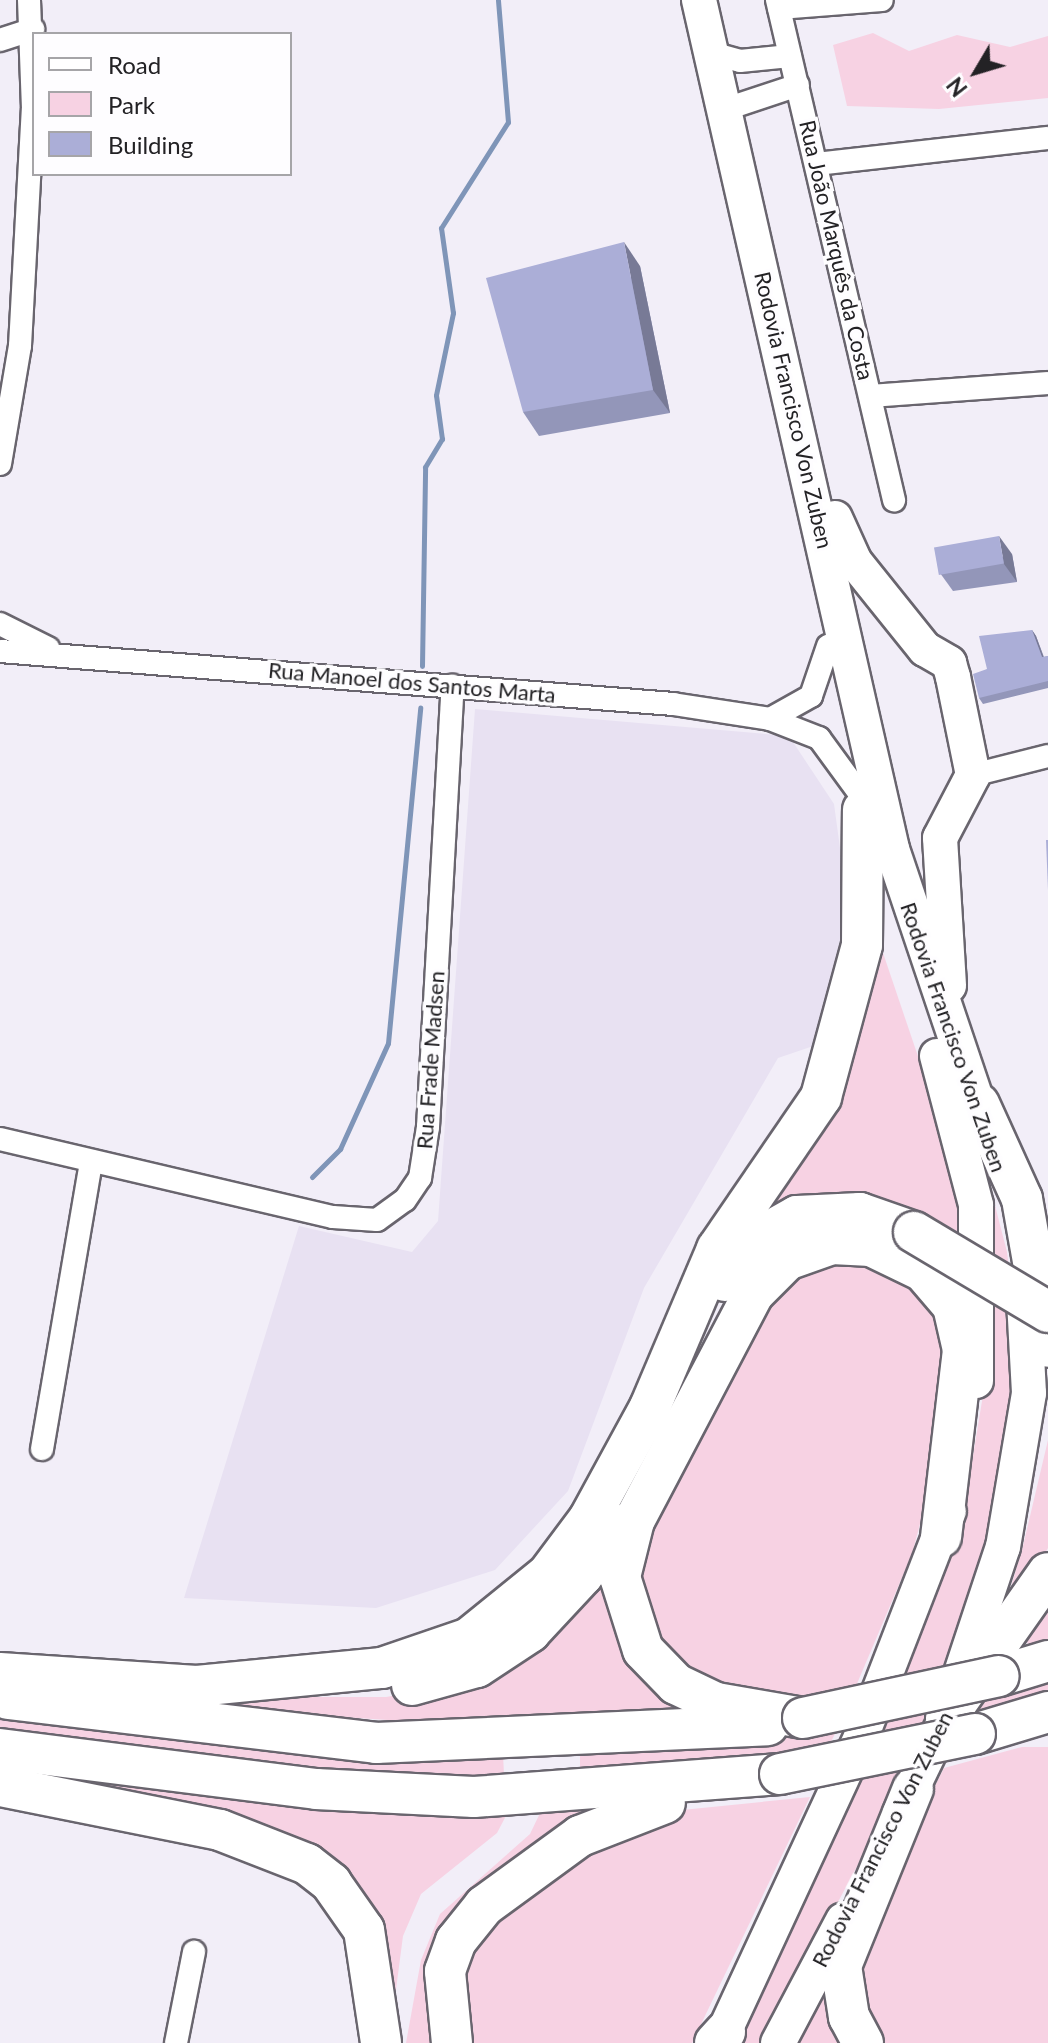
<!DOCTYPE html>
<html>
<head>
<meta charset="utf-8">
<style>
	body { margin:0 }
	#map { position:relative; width:1048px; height:2043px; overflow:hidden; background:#f2eef8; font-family:Lato,sans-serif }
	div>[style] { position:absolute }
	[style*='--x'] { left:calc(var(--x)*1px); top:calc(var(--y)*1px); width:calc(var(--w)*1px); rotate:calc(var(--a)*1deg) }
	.built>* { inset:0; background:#e8e1f2 }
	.green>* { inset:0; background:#f7d2e3 }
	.stream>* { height:5px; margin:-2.5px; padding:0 2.5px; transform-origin:2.5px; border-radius:2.5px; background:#7f95b8 }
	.roads { filter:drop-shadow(2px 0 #69656e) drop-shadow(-2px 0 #69656e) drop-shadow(0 2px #69656e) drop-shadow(0 -2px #69656e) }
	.minor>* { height:22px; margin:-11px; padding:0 11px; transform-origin:11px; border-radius:11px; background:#fff }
	.primary>* { height:34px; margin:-17px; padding:0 17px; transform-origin:17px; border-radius:17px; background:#fff }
	.motorway>* { height:40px; margin:-20px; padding:0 20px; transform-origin:20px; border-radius:20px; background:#fff }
	.bridges { filter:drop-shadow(2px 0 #69656e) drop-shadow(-2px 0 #69656e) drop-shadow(0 2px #69656e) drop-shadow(0 -2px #69656e) }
	.motorway-bridge>* { height:40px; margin:-20px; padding:0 20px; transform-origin:20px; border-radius:20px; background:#fff }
	.wall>* { inset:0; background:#9396b9 }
	.shaded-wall>* { inset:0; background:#787a96 }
	.building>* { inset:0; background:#abaed7; transform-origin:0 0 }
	span { translate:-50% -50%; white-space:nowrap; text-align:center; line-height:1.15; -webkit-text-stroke:7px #fefdff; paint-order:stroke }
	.street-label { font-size:22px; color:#232225 }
	.legend { position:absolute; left:32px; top:32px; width:260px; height:144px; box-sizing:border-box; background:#fefdff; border:2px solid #a6a5a8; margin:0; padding:10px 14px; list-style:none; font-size:24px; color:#232225 }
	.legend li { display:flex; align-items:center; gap:16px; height:40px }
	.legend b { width:40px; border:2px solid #a6a5a8 }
	.north { position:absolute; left:936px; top:32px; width:80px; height:80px; -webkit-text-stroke:6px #fefdff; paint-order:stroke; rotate:232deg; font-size:22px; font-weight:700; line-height:32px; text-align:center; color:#232225 }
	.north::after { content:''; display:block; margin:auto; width:28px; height:36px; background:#232225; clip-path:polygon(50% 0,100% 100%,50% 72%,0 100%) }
</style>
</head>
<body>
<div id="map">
	<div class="built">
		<i style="clip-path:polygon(475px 709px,789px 736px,834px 804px,852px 936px,834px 1039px,778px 1058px,644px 1288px,568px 1491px,495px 1570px,376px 1608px,184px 1598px,299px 1226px,412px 1252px,438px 1221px)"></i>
	</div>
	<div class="green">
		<i style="clip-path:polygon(873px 33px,909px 51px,957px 35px,1010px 47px,1048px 36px,1048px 98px,939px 109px,847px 106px,833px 45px)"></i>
		<i style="clip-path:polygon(880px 944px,950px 1151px,961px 1241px,753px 1213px)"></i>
		<i style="clip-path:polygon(983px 1159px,1007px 1252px,1016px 1325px,1008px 1464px,953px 1663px,905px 1776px,763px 2043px,731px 2043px,902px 1676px,964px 1511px,992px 1340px)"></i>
		<i style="clip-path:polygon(879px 1258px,948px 1321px,944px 1433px,912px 1554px,856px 1686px,796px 1699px,688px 1680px,665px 1660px,632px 1565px,765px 1291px,796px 1264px)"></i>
		<i style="clip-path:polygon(1048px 1440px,1048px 1548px,998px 1631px,1023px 1546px)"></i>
		<i style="clip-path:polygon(610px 1574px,714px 1711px,434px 1723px,219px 1709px,205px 1697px,386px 1697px,427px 1690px)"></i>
		<i style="clip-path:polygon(1048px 1591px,1048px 1640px,1029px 1646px,1025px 1638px)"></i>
		<i style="clip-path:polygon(1048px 1676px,1048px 1704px,964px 1728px,959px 1705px)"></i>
		<i style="clip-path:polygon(0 1710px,503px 1754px,504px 1775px,415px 1783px,0 1738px)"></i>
		<i style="clip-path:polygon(836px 1732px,825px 1753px,580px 1774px,580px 1751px)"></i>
		<i style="clip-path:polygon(1022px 1747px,1048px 1747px,1048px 2043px,872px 2043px,852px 1951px,875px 1904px,944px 1768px)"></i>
		<i style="clip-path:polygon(31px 1773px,174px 1792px,508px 1812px,497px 1833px,421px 1894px,403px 1936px,392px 2020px,363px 1906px)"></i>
		<i style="clip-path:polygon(810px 1797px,692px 2043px,459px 2043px,454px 1976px,529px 1879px,672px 1811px)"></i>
		<i style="clip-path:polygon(604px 1810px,482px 1895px,442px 2043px,406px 2043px,421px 1960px,440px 1914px,530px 1834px,541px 1811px)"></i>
		<i style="clip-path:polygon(827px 1984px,850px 2043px,798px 2043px)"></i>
	</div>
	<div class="stream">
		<i style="--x:422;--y:666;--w:199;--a:-89.1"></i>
		<i style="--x:425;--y:467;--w:33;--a:-59"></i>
		<i style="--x:442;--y:439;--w:44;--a:-97.8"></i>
		<i style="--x:436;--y:395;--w:84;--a:-78.3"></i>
		<i style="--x:453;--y:313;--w:86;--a:-98"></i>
		<i style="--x:441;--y:228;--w:125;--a:-57.7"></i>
		<i style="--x:508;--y:122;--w:122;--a:-94.7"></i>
		<i style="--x:312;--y:1177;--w:40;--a:-45"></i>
		<i style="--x:340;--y:1149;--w:116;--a:-65.6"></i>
		<i style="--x:388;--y:1043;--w:337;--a:-84.5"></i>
	</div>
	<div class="roads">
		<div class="minor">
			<i style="--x:777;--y:0;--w:514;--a:76.83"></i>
			<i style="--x:779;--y:8;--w:103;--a:-4.4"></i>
			<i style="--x:0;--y:40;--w:35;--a:-18"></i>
			<i style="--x:711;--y:53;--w:30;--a:15"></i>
			<i style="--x:740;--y:61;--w:50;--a:-5.7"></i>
			<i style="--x:723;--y:110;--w:79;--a:-18.4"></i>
			<i style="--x:816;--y:164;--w:233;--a:-6.4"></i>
			<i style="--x:871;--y:396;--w:177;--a:-4.2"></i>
			<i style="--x:0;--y:464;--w:120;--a:-80.4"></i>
			<i style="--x:20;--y:346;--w:237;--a:-86.9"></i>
			<i style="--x:33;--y:109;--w:109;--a:-92.1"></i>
			<i style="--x:0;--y:624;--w:54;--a:26.6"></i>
			<i style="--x:0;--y:651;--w:675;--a:4.5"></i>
			<i style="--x:673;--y:704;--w:98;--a:8.8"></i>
			<i style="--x:770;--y:719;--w:53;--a:21.2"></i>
			<i style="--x:819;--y:738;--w:69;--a:53.8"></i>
			<i style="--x:770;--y:719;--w:47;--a:-29.3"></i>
			<i style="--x:811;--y:696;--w:53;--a:-71.2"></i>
			<i style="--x:973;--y:775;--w:77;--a:-14.2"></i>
			<i style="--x:0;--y:1139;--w:342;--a:13.2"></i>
			<i style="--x:333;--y:1217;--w:44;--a:3.9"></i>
			<i style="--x:377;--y:1220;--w:34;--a:-36"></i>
			<i style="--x:405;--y:1200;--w:27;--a:-56"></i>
			<i style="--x:420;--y:1178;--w:52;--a:-81.1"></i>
			<i style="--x:428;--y:1127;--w:442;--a:-86.8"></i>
			<i style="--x:42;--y:1449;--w:292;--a:-80.3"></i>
			<i style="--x:176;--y:2043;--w:93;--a:-78.8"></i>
		</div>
		<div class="primary">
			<i style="--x:699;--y:0;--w:871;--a:77.19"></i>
			<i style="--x:892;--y:849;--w:294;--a:71.4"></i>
			<i style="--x:835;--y:518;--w:48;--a:65.6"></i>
			<i style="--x:855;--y:562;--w:112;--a:51.2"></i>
			<i style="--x:925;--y:649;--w:28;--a:30"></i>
			<i style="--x:949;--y:663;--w:15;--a:74"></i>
			<i style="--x:953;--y:677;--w:100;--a:78.5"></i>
			<i style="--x:973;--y:775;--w:71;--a:117.6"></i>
			<i style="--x:940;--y:838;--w:148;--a:86.5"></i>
			<i style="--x:937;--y:1056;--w:154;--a:75.3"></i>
			<i style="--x:976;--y:1205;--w:176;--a:90"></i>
			<i style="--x:900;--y:1813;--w:106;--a:-64.2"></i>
			<i style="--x:946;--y:1718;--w:180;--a:-71.6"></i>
			<i style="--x:1003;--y:1547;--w:156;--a:-80.4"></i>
			<i style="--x:1029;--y:1393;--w:93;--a:-93.1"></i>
			<i style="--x:719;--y:2043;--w:340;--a:-65.1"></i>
			<i style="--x:862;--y:1735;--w:240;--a:-68.8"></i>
			<i style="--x:778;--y:2043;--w:139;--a:-62.1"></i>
		</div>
		<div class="motorway">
			<i style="--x:979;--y:1104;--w:104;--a:65.6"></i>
			<i style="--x:1022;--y:1199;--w:150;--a:80"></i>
			<i style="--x:725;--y:1281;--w:47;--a:-56.3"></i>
			<i style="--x:751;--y:1242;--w:53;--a:-29.5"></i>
			<i style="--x:797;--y:1216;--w:63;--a:-2.7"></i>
			<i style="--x:860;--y:1213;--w:57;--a:19.4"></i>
			<i style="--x:0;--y:1673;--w:197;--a:3.8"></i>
			<i style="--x:197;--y:1686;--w:186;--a:-5.6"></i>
			<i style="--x:382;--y:1668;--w:92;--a:-19"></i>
			<i style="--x:469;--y:1638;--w:102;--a:-39"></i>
			<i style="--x:548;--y:1574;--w:69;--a:-53.3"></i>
			<i style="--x:589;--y:1519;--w:128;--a:-61.4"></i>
			<i style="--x:650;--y:1407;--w:172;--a:-67"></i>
			<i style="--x:717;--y:1249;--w:184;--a:-55.6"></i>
			<i style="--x:821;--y:1097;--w:157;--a:-74.9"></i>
			<i style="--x:862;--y:945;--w:135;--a:-89.6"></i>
			<i style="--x:999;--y:1676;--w:51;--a:-17"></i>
			<i style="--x:412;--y:1685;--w:67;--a:-15.5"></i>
			<i style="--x:477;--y:1667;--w:64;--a:-33.4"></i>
			<i style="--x:530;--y:1632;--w:78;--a:-47.1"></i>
			<i style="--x:583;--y:1575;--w:59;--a:-60.4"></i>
			<i style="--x:8;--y:1699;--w:371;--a:6.8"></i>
			<i style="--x:376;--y:1743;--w:392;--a:-2.6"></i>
			<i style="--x:803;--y:1718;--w:88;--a:-170.2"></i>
			<i style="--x:716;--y:1703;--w:44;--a:-154.6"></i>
			<i style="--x:676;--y:1684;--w:47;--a:-134.1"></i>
			<i style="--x:643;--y:1650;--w:77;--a:-107.5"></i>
			<i style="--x:620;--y:1577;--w:58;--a:-76"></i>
			<i style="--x:634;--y:1521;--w:256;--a:-62.3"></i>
			<i style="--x:753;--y:1294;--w:48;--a:-45"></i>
			<i style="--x:787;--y:1260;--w:48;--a:-19.6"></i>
			<i style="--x:832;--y:1244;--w:39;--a:3"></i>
			<i style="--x:871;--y:1246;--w:58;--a:25.7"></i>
			<i style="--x:923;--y:1271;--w:46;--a:49.4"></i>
			<i style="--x:953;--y:1306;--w:45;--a:77.2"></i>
			<i style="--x:963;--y:1350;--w:188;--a:96.7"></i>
			<i style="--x:946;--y:1718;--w:177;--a:-54.9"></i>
			<i style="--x:975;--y:1734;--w:76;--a:-16.8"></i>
			<i style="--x:0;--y:1749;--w:319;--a:7.2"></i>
			<i style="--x:316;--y:1789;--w:158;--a:2.9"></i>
			<i style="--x:474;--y:1797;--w:307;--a:-4.3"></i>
			<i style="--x:0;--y:1786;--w:224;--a:11.3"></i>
			<i style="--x:220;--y:1830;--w:93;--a:21.3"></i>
			<i style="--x:307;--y:1864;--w:31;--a:38"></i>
			<i style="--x:331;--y:1883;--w:57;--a:54.9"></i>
			<i style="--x:364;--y:1930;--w:114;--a:81.4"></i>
			<i style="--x:452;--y:2043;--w:72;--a:-95.6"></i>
			<i style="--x:445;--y:1971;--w:32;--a:-70"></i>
			<i style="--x:456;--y:1941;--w:45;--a:-51.3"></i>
			<i style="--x:484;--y:1906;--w:119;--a:-36.1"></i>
			<i style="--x:580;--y:1836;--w:91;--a:-21.2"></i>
			<i style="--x:715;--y:2043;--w:15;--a:-48"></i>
			<i style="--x:863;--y:2043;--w:30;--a:-118"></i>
			<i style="--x:849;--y:2017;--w:52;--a:-98.9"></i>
			<i style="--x:841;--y:1966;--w:191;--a:-67.9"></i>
		</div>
	</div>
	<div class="bridges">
		<div class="motorway-bridge">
			<i style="--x:914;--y:1232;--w:156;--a:30.8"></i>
			<i style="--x:803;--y:1718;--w:200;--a:-12.1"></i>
			<i style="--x:780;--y:1774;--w:199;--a:-11.6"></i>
		</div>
	</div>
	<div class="wall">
		<i style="clip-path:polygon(640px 266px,670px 413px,539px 436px,523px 412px)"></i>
		<i style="clip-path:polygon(1012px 554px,1017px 582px,953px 591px,940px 573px)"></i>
		<i style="clip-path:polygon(1032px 630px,1036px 636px,1044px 657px,1048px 656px,1048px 688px,983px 704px,979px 698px,987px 669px)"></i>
	</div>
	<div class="shaded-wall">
		<i style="clip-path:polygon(624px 242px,640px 266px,670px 413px,653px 390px)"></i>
		<i style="clip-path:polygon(999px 536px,1012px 554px,1017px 582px,1004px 564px)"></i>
		<i style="clip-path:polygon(1032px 630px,1036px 636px,1046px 664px,1042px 657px)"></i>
	</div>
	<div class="building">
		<i style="clip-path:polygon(624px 242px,653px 390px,523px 412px,486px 278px)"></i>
		<i style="left:999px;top:536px;width:28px;height:66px;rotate:80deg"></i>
		<i style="clip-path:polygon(1032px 630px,1042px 657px,1048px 656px,1048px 681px,979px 698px,973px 674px,987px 669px,979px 636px)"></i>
		<i style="clip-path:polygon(1046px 840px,1048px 840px,1048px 890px)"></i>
	</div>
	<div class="street-label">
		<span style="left:837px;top:250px;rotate:77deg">Rua João Marquês da Costa</span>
		<span style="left:794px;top:410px;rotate:77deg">Rodovia Francisco Von Zuben</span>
		<span style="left:412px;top:682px;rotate:5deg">Rua Manoel dos Santos Marta</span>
		<span style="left:954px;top:1037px;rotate:71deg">Rodovia Francisco Von Zuben</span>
		<span style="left:430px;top:1060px;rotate:-86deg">Rua Frade Madsen</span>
		<span style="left:882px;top:1839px;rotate:-63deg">Rodovia Francisco Von Zuben</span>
	</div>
	<ul class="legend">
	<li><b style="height:10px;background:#fff"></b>Road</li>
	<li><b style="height:22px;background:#f7d2e3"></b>Park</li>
	<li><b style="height:22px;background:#abaed7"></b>Building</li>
	</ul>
	<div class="north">N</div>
</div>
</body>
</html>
